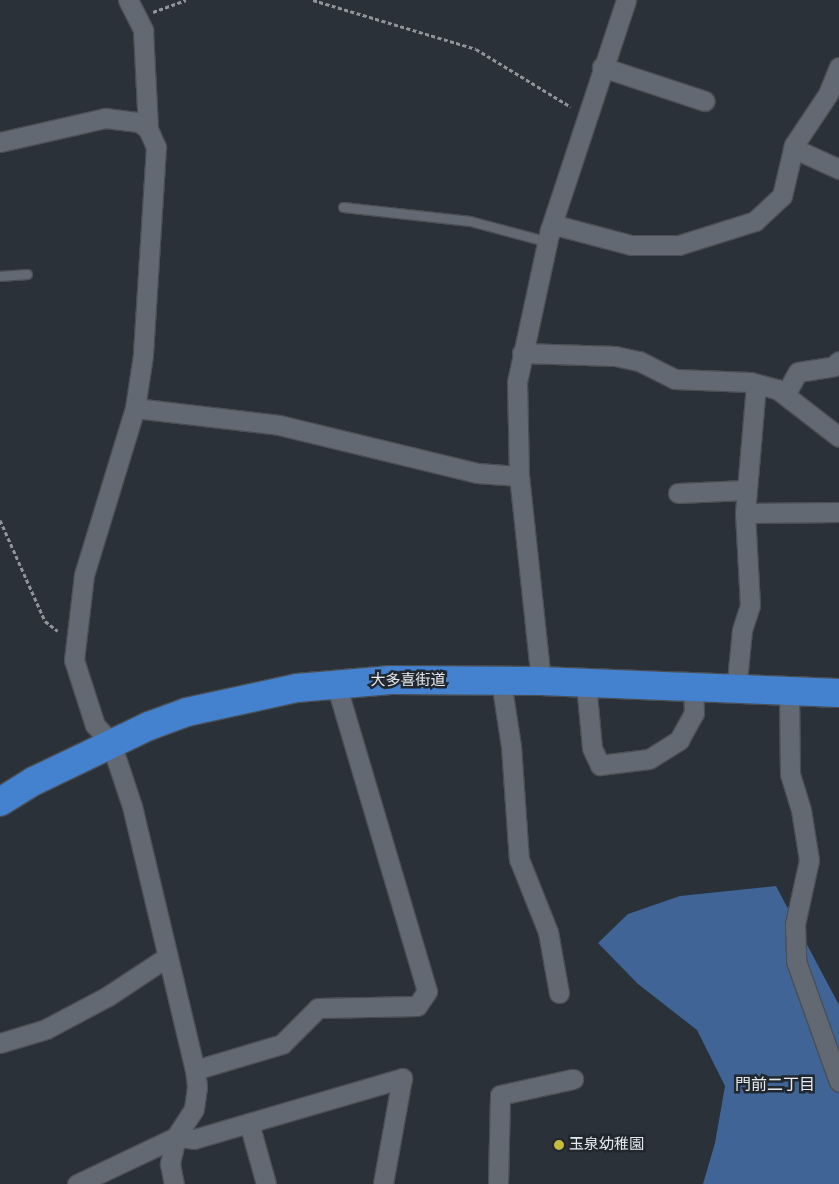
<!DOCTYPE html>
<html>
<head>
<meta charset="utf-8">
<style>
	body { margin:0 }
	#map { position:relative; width:839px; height:1184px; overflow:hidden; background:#2b3138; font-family:Rubik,"Noto Sans JP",sans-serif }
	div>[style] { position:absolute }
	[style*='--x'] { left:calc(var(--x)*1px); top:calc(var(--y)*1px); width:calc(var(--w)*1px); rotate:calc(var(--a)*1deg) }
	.forest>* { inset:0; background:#3f6495 }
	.path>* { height:3px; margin-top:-1.5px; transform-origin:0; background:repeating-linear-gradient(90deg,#90959b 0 4px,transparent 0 6.5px) }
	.roads { filter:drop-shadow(1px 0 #4a4f55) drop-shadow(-1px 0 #4a4f55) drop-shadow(0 1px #4a4f55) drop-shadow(0 -1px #4a4f55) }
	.service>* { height:9px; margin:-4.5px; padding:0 4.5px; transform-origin:4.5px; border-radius:4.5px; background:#636972 }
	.minor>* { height:19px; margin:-9.5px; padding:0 9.5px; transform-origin:9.5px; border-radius:9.5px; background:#636972 }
	.trunk>* { height:28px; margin:-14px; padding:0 14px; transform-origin:14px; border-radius:14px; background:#4481ce }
	.dots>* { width:14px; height:14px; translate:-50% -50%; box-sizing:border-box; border:2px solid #21272e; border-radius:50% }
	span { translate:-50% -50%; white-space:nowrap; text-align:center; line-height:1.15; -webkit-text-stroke:5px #21272e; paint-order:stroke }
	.street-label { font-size:15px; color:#e5e9ee }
	.poi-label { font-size:15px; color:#e5e9ee }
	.left { translate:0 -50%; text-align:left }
	.neighbourhood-label { font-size:16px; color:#e5e9ee }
</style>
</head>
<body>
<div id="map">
	<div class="forest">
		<i style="clip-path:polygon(776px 886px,839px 1005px,839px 1184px,703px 1184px,715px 1143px,725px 1086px,697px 1030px,638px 984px,598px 943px,628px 914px,680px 896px)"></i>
	</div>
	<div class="path">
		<i style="--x:313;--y:0;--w:170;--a:16.7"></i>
		<i style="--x:476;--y:49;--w:111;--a:31.4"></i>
		<i style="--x:153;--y:12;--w:35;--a:-20"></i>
		<i style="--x:0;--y:520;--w:111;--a:66"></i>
		<i style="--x:45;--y:621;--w:16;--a:38"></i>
	</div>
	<div class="roads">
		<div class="service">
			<i style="--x:343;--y:207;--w:128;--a:6.3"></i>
			<i style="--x:470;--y:221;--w:78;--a:14.9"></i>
			<i style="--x:0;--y:276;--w:27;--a:-4"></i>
		</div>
		<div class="minor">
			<i style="--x:128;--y:0;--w:34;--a:63"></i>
			<i style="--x:143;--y:30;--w:99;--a:87.1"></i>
			<i style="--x:148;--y:129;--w:20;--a:66"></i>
			<i style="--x:156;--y:147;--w:208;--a:93.6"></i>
			<i style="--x:143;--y:355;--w:54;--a:98.6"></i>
			<i style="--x:135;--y:408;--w:175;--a:107"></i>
			<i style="--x:84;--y:575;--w:86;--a:96.7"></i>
			<i style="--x:74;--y:660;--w:68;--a:72.1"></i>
			<i style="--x:95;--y:725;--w:24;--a:48"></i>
			<i style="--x:111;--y:743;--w:66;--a:71.6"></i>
			<i style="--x:132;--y:806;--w:271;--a:76.6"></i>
			<i style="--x:195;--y:1070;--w:17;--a:83"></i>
			<i style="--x:197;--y:1087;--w:22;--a:98"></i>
			<i style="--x:194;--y:1109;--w:33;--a:123"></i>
			<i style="--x:176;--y:1137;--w:28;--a:103"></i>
			<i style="--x:170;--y:1164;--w:20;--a:79"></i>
			<i style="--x:602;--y:67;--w:108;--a:18.3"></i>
			<i style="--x:0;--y:142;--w:108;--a:-12.9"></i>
			<i style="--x:105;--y:118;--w:34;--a:7"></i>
			<i style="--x:139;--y:122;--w:11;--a:38"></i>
			<i style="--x:793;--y:148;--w:51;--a:24.5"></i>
			<i style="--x:550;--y:230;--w:242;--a:-71.7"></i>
			<i style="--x:522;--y:353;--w:93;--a:1.8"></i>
			<i style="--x:615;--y:356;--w:25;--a:12"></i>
			<i style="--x:639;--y:361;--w:40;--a:26.6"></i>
			<i style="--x:675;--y:379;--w:75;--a:2.3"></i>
			<i style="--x:750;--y:382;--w:28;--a:15"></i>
			<i style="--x:777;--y:389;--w:78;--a:37.7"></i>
			<i style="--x:785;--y:395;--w:26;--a:-61"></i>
			<i style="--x:798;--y:372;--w:36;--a:-9"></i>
			<i style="--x:834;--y:366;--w:7;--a:-45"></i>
			<i style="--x:135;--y:408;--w:145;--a:6.7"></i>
			<i style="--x:279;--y:425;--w:204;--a:13.6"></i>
			<i style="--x:477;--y:473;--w:42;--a:4.1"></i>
			<i style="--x:678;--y:493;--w:68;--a:-2.5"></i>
			<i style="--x:745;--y:513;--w:94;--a:-0.6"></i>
			<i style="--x:501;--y:681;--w:66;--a:81.3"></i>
			<i style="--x:511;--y:746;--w:113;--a:86"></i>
			<i style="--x:519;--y:859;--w:79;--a:68.3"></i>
			<i style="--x:548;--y:932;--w:62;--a:79.8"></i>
			<i style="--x:541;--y:681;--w:206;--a:-96.1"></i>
			<i style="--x:519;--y:476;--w:94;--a:-91.2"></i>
			<i style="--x:517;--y:382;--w:156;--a:-77.8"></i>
			<i style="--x:550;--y:230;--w:10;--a:-24"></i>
			<i style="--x:559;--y:226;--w:74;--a:14.8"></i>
			<i style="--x:631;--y:245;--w:48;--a:0"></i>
			<i style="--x:679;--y:245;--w:80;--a:-17.5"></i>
			<i style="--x:755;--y:221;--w:37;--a:-43"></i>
			<i style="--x:782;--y:196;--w:52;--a:-76.8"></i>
			<i style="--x:794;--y:145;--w:61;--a:-56.3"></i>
			<i style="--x:828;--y:94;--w:29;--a:-68"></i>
			<i style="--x:586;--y:684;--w:64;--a:84.6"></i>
			<i style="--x:592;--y:748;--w:19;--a:65"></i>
			<i style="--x:600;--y:765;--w:49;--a:-7"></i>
			<i style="--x:649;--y:759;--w:36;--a:-32"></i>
			<i style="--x:679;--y:740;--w:31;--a:-61"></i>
			<i style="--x:694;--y:713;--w:25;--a:-92"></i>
			<i style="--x:736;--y:691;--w:61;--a:-84.4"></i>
			<i style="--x:742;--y:630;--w:26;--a:-72"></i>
			<i style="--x:750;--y:605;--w:92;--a:-93.1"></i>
			<i style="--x:745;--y:513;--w:129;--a:-85.1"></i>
			<i style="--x:789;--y:692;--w:82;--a:89.3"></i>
			<i style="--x:790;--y:774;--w:38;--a:73"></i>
			<i style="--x:801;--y:810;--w:51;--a:80.9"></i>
			<i style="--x:809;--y:860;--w:66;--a:102.3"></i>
			<i style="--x:795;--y:924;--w:37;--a:88"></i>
			<i style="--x:796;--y:961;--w:128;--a:70.4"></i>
			<i style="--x:0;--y:1043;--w:48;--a:-16.9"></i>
			<i style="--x:46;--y:1029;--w:70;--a:-28"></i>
			<i style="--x:108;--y:996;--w:71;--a:-33.5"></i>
			<i style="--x:195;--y:1070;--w:91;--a:-16.6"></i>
			<i style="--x:282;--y:1044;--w:51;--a:-45"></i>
			<i style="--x:318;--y:1008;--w:99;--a:-1.2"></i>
			<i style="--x:417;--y:1006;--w:18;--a:-56"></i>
			<i style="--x:427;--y:991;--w:321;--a:-106.5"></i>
			<i style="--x:249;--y:1123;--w:63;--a:74.4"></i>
			<i style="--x:77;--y:1184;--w:110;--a:-25.4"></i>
			<i style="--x:176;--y:1137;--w:18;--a:6"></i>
			<i style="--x:194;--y:1139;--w:217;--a:-16.3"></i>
			<i style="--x:402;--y:1078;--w:108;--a:100.2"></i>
			<i style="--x:498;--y:1184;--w:89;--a:-88.7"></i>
			<i style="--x:500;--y:1095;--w:75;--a:-12.4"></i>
		</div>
		<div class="trunk">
			<i style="--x:0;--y:802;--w:40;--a:-32"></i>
			<i style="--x:34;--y:781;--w:127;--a:-25.6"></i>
			<i style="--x:149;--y:726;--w:40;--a:-20.2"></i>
			<i style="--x:187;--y:712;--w:113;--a:-12.3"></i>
			<i style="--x:297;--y:688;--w:94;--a:-4.9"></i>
			<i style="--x:391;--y:680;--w:150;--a:0.4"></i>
			<i style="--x:541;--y:681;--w:298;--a:2.3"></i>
		</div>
	</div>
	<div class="dots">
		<i style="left:559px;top:1145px;background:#c5bc3d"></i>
	</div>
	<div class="street-label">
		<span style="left:408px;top:681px">大多喜街道</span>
	</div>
	<div class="poi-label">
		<span class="left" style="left:569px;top:1145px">玉泉幼稚園</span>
	</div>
	<div class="neighbourhood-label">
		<span style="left:775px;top:1085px">門前二丁目</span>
	</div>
</div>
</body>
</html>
